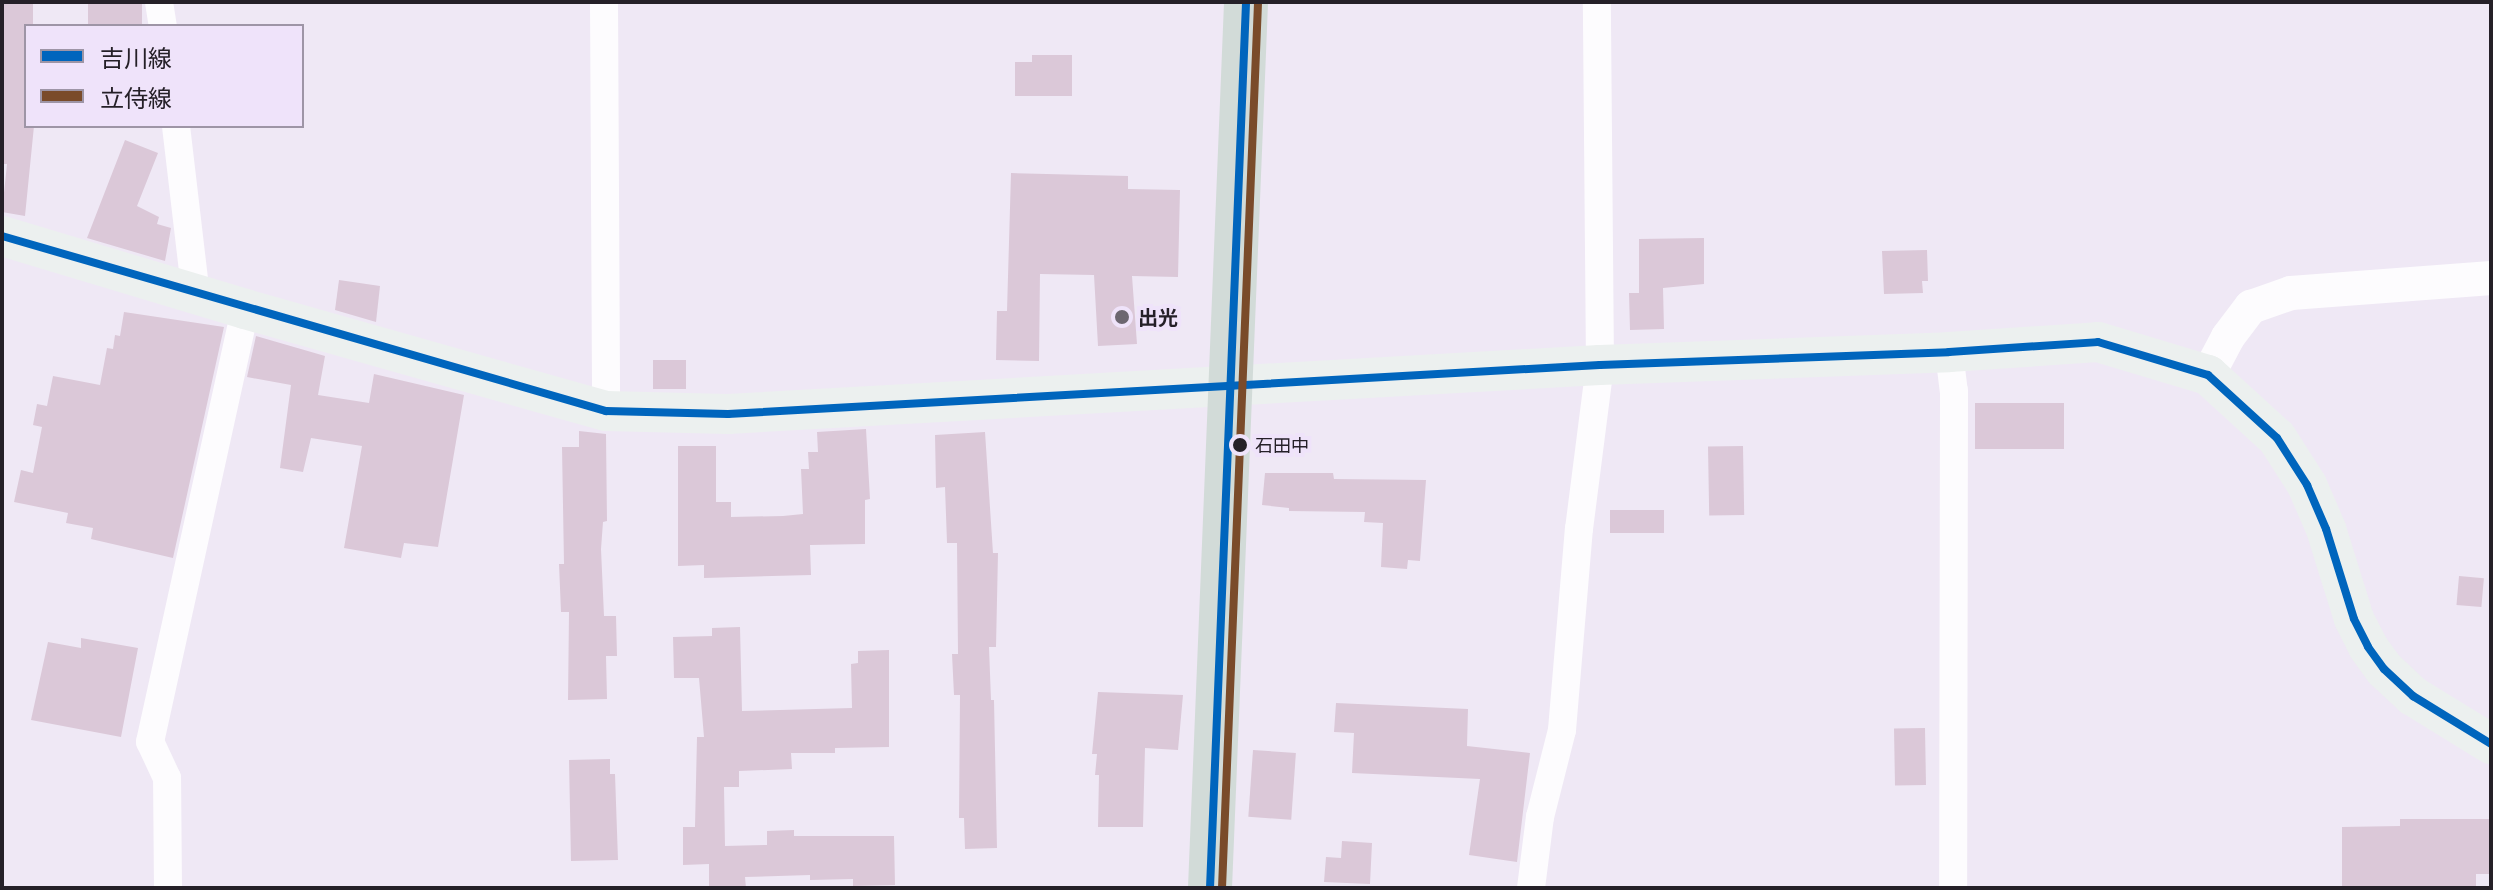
<!DOCTYPE html>
<html>
<head>
<meta charset="utf-8">
<style>
	body { margin:0 }
	#map { position:relative; width:2493px; height:890px; overflow:hidden; background:#efe8f5; font-family:Barlow,"Noto Sans JP",sans-serif }
	div>[style] { position:absolute }
	[style*='--x'] { left:calc(var(--x)*1px); top:calc(var(--y)*1px); width:calc(var(--w)*1px); rotate:calc(var(--a)*1deg) }
	.building>* { inset:0; background:#dbc8d8; transform-origin:0 0 }
	.minor>* { height:28px; margin:-14px; padding:0 14px; transform-origin:14px; border-radius:14px; background:#fdfcfe }
	.tertiary>* { height:34px; margin:-17px; padding:0 17px; transform-origin:17px; border-radius:17px; background:#fdfcfe }
	.secondary>* { height:40px; margin:-20px; padding:0 20px; transform-origin:20px; border-radius:20px; background:#ecf0ef }
	.trunk>* { height:44px; margin:-22px; padding:0 22px; transform-origin:22px; border-radius:22px; background:#d2dbd8 }
	.bus-1>* { height:8px; margin:-4px; padding:0 4px; transform-origin:4px; border-radius:4px; background:#0065bd }
	.bus-2>* { height:8px; margin:-4px; padding:0 4px; transform-origin:4px; border-radius:4px; background:#7a4b2a }
	.dots>* { width:22px; height:22px; translate:-50% -50%; box-sizing:border-box; border:4px solid #efe3fa; border-radius:50% }
	span { translate:-50% -50%; white-space:nowrap; text-align:center; line-height:1.15; -webkit-text-stroke:8px #efe3fa; paint-order:stroke }
	.bus-label { font-size:18px; color:#252028 }
	.left { translate:0 -50%; text-align:left }
	.poi-label { font-size:20px; color:#252028; font-weight:700 }
	.frame { position:absolute; inset:0; border:4px solid #252028; pointer-events:none }
	.legend { position:absolute; left:24px; top:24px; width:280px; height:104px; box-sizing:border-box; background:#efe3fa; border:2px solid #9e95a6; margin:0; padding:10px 14px; list-style:none; font-size:24px; color:#252028 }
	.legend li { display:flex; align-items:center; gap:16px; height:40px }
	.legend b { width:40px; border:2px solid #9e95a6 }
</style>
</head>
<body>
<div id="map">
	<div class="building">
		<i style="clip-path:polygon(2px 2px,33px 2px,33px 26px,26px 26px,26px 126px,34px 126px,25px 216px,2px 212px,7px 164px,2px 164px)"></i>
		<i style="left:88px;top:2px;width:54px;height:24px"></i>
		<i style="clip-path:polygon(1032px 55px,1072px 55px,1072px 96px,1015px 96px,1015px 62px,1032px 62px)"></i>
		<i style="clip-path:polygon(125px 140px,158px 153px,137px 206px,159px 217px,157px 224px,171px 228px,165px 261px,87px 238px)"></i>
		<i style="clip-path:polygon(1011px 173px,1128px 176px,1128px 189px,1180px 190px,1178px 277px,1132px 276px,1137px 344px,1098px 346px,1094px 275px,1040px 274px,1039px 361px,996px 360px,997px 311px,1007px 311px)"></i>
		<i style="clip-path:polygon(1704px 238px,1704px 284px,1663px 288px,1664px 329px,1630px 330px,1629px 293px,1639px 293px,1639px 239px)"></i>
		<i style="clip-path:polygon(1927px 250px,1928px 281px,1922px 281px,1923px 293px,1884px 294px,1882px 251px)"></i>
		<i style="clip-path:polygon(339px 280px,380px 286px,376px 322px,335px 310px)"></i>
		<i style="clip-path:polygon(124px 312px,224px 327px,173px 558px,91px 539px,93px 528px,66px 523px,68px 513px,14px 502px,21px 470px,33px 473px,42px 427px,33px 425px,37px 404px,47px 406px,53px 376px,100px 385px,107px 348px,113px 349px,115px 335px,120px 336px)"></i>
		<i style="clip-path:polygon(256px 336px,325px 356px,318px 395px,369px 403px,374px 374px,464px 395px,438px 547px,404px 543px,401px 558px,344px 548px,362px 446px,311px 438px,303px 472px,280px 468px,291px 385px,247px 377px)"></i>
		<i style="left:653px;top:360px;width:33px;height:29px"></i>
		<i style="left:1975px;top:403px;width:89px;height:46px"></i>
		<i style="clip-path:polygon(866px 429px,870px 499px,865px 500px,865px 544px,810px 545px,811px 575px,704px 578px,704px 565px,678px 566px,678px 446px,716px 446px,716px 502px,731px 502px,731px 517px,783px 516px,803px 514px,801px 469px,809px 469px,808px 452px,818px 452px,817px 432px)"></i>
		<i style="clip-path:polygon(579px 431px,606px 434px,607px 521px,603px 522px,601px 549px,604px 616px,616px 616px,617px 656px,606px 656px,607px 699px,568px 700px,569px 612px,561px 612px,559px 564px,564px 564px,562px 447px,579px 447px)"></i>
		<i style="clip-path:polygon(985px 432px,993px 553px,998px 553px,996px 647px,989px 647px,991px 700px,994px 700px,997px 848px,965px 849px,964px 818px,959px 818px,960px 695px,954px 695px,952px 654px,958px 654px,957px 543px,947px 543px,945px 487px,936px 488px,935px 435px)"></i>
		<i style="left:1743px;top:446px;width:69px;height:35px;rotate:89deg"></i>
		<i style="clip-path:polygon(1265px 473px,1333px 473px,1334px 479px,1426px 480px,1420px 561px,1408px 560px,1407px 569px,1381px 567px,1383px 523px,1364px 522px,1365px 512px,1289px 511px,1289px 508px,1262px 505px)"></i>
		<i style="left:1664px;top:510px;width:23px;height:54px;rotate:90deg"></i>
		<i style="left:2459px;top:576px;width:25px;height:29px;rotate:5deg"></i>
		<i style="clip-path:polygon(740px 627px,742px 711px,852px 708px,851px 664px,858px 663px,858px 651px,889px 650px,889px 747px,835px 748px,835px 753px,791px 753px,792px 769px,739px 771px,739px 787px,724px 787px,725px 846px,767px 845px,767px 831px,794px 830px,794px 836px,894px 836px,895px 885px,853px 886px,853px 879px,810px 880px,810px 875px,745px 877px,746px 888px,709px 888px,709px 864px,683px 865px,683px 827px,695px 827px,697px 737px,704px 737px,699px 678px,674px 678px,673px 637px,712px 636px,712px 628px)"></i>
		<i style="clip-path:polygon(81px 638px,138px 648px,121px 737px,31px 720px,48px 642px,81px 648px)"></i>
		<i style="clip-path:polygon(1098px 692px,1183px 695px,1178px 750px,1145px 748px,1143px 827px,1098px 827px,1099px 775px,1095px 775px,1097px 754px,1092px 754px)"></i>
		<i style="clip-path:polygon(1336px 703px,1468px 709px,1467px 746px,1530px 753px,1517px 862px,1469px 855px,1480px 779px,1352px 773px,1354px 733px,1334px 732px)"></i>
		<i style="left:1925px;top:728px;width:57px;height:31px;rotate:89deg"></i>
		<i style="left:1253px;top:750px;width:43px;height:67px;rotate:4deg"></i>
		<i style="clip-path:polygon(610px 759px,610px 774px,615px 774px,618px 860px,571px 861px,569px 760px)"></i>
		<i style="clip-path:polygon(2400px 819px,2491px 819px,2491px 874px,2476px 874px,2476px 888px,2342px 888px,2342px 827px,2400px 826px)"></i>
		<i style="clip-path:polygon(1342px 841px,1372px 843px,1370px 884px,1324px 882px,1326px 857px,1341px 858px)"></i>
	</div>
	<div class="minor">
		<i style="--x:159;--y:2;--w:24;--a:81"></i>
		<i style="--x:604;--y:2;--w:409;--a:89.7"></i>
		<i style="--x:176;--y:126;--w:170;--a:83.3"></i>
		<i style="--x:1949;--y:352;--w:39;--a:83"></i>
		<i style="--x:1954;--y:391;--w:497;--a:90.1"></i>
		<i style="--x:168;--y:888;--w:110;--a:-90.5"></i>
		<i style="--x:167;--y:778;--w:40;--a:-115"></i>
		<i style="--x:150;--y:742;--w:443;--a:-77.6"></i>
		<i style="--x:1531;--y:888;--w:72;--a:-82.8"></i>
		<i style="--x:1540;--y:817;--w:90;--a:-75.8"></i>
		<i style="--x:1562;--y:730;--w:202;--a:-85.2"></i>
		<i style="--x:1579;--y:529;--w:165;--a:-82.7"></i>
		<i style="--x:1600;--y:365;--w:363;--a:-90.5"></i>
	</div>
	<div class="tertiary">
		<i style="--x:2208;--y:375;--w:43;--a:-62.2"></i>
		<i style="--x:2228;--y:337;--w:38;--a:-53"></i>
		<i style="--x:2251;--y:307;--w:42;--a:-19.3"></i>
		<i style="--x:2291;--y:293;--w:201;--a:-4.3"></i>
	</div>
	<div class="secondary">
		<i style="--x:2;--y:236;--w:254;--a:16.7"></i>
		<i style="--x:245;--y:309;--w:375;--a:15.8"></i>
		<i style="--x:606;--y:411;--w:122;--a:1.4"></i>
		<i style="--x:728;--y:414;--w:873;--a:-3.22"></i>
		<i style="--x:1600;--y:365;--w:349;--a:-2.1"></i>
		<i style="--x:1949;--y:352;--w:149;--a:-3.8"></i>
		<i style="--x:2098;--y:342;--w:115;--a:16.7"></i>
		<i style="--x:2208;--y:375;--w:93;--a:42.4"></i>
		<i style="--x:2277;--y:438;--w:56;--a:57.4"></i>
		<i style="--x:2307;--y:485;--w:48;--a:66.6"></i>
		<i style="--x:2326;--y:529;--w:94;--a:72.7"></i>
		<i style="--x:2354;--y:619;--w:31;--a:63"></i>
		<i style="--x:2368;--y:647;--w:27;--a:54"></i>
		<i style="--x:2384;--y:669;--w:40;--a:43"></i>
		<i style="--x:2413;--y:696;--w:92;--a:31.6"></i>
	</div>
	<div class="trunk">
		<i style="--x:1210;--y:888;--w:887;--a:-87.67"></i>
	</div>
	<div class="bus-1">
		<i style="--x:2;--y:236;--w:629;--a:16.16"></i>
		<i style="--x:606;--y:411;--w:122;--a:1.4"></i>
		<i style="--x:728;--y:414;--w:873;--a:-3.22"></i>
		<i style="--x:1600;--y:365;--w:349;--a:-2.1"></i>
		<i style="--x:1949;--y:352;--w:149;--a:-3.8"></i>
		<i style="--x:2098;--y:342;--w:115;--a:16.7"></i>
		<i style="--x:2208;--y:375;--w:93;--a:42.4"></i>
		<i style="--x:2277;--y:438;--w:56;--a:57.4"></i>
		<i style="--x:2307;--y:485;--w:48;--a:66.6"></i>
		<i style="--x:2326;--y:529;--w:94;--a:72.7"></i>
		<i style="--x:2354;--y:619;--w:31;--a:63"></i>
		<i style="--x:2368;--y:647;--w:27;--a:54"></i>
		<i style="--x:2384;--y:669;--w:40;--a:43"></i>
		<i style="--x:2413;--y:696;--w:92;--a:31.6"></i>
		<i style="--x:1210;--y:888;--w:887;--a:-87.67"></i>
	</div>
	<div class="bus-2">
		<i style="--x:1222;--y:888;--w:887;--a:-87.67"></i>
	</div>
	<div class="dots">
		<i style="left:1122px;top:317px;background:#6c6670"></i>
		<i style="left:1240px;top:445px;background:#252028"></i>
	</div>
	<div class="bus-label">
		<span class="left" style="left:1255px;top:445px">石田中</span>
	</div>
	<div class="poi-label">
		<span class="left" style="left:1138px;top:317px">出光</span>
	</div>
	<div class="frame"></div>
	<ul class="legend">
	<li><b style="height:10px;background:#0065bd"></b>吉川線</li>
	<li><b style="height:10px;background:#7a4b2a"></b>立侍線</li>
	</ul>
</div>
</body>
</html>
